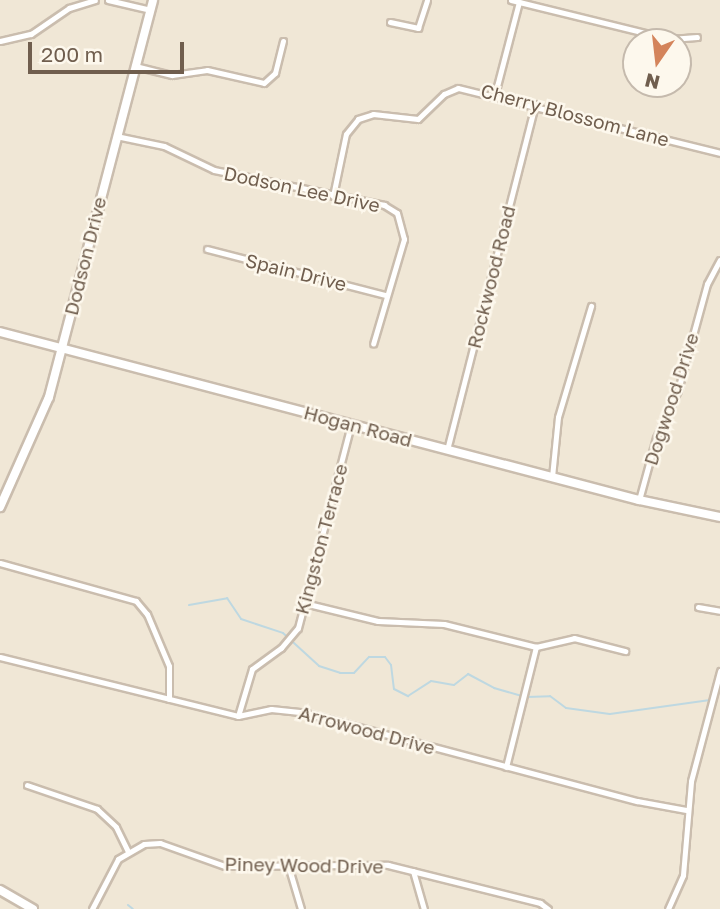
<!DOCTYPE html>
<html>
<head>
<meta charset="utf-8">
<style>
	body { margin:0 }
	#map { position:relative; width:720px; height:909px; overflow:hidden; background:#f9f4e7; font-family:"Golos Text",sans-serif }
	div>[style] { position:absolute }
	[style*='--x'] { left:calc(var(--x)*1px); top:calc(var(--y)*1px); width:calc(var(--w)*1px); rotate:calc(var(--a)*1deg) }
	.residential>* { inset:0; background:#f0e7d6 }
	.stream>* { height:2px; margin:-1px; padding:0 1px; transform-origin:1px; border-radius:1px; background:#bed8e1 }
	.roads { filter:drop-shadow(2px 0 #cabdae) drop-shadow(-2px 0 #cabdae) drop-shadow(0 2px #cabdae) drop-shadow(0 -2px #cabdae) }
	.street>* { height:5px; margin:-2.5px; padding:0 2.5px; transform-origin:2.5px; border-radius:2.5px; background:#fff }
	.secondary>* { height:8px; margin:-4px; padding:0 4px; transform-origin:4px; border-radius:4px; background:#fff }
	span { translate:-50% -50%; white-space:nowrap; text-align:center; line-height:1.15; -webkit-text-stroke:5px #fdf8ed; paint-order:stroke }
	.street-label { font-size:19px; color:#705e4e }
	.north { position:absolute; left:622px; top:28px; width:70px; height:70px; box-sizing:border-box; background:#fdf8ed; border:2px solid #c5baad; border-radius:50%; rotate:194deg; font-size:19px; font-weight:700; line-height:28px; text-align:center; color:#705e4e }
	.north::after { content:''; display:block; margin:auto; width:24px; height:32px; background:#d4845b; clip-path:polygon(50% 0,100% 100%,50% 72%,0 100%) }
	.scale { position:absolute; left:28px; top:42px; width:156px; height:32px; box-sizing:border-box; border:4px solid #705e4e; border-top:0; padding-left:9px; font-size:21px; line-height:24px; white-space:nowrap; color:#705e4e; -webkit-text-stroke:5px #fdf8ed; paint-order:stroke }
</style>
</head>
<body>
<div id="map">
	<div class="residential">
		<i style="clip-path:polygon(evenodd,0 0,720px 0,720px 909px,0 909px,0 0,636px 42px,678px 42px,678px 84px,636px 84px,636px 42px)"></i>
	</div>
	<div class="stream">
		<i style="--x:189;--y:605;--w:39;--a:-10"></i>
		<i style="--x:227;--y:598;--w:25;--a:56"></i>
		<i style="--x:241;--y:619;--w:44;--a:18.4"></i>
		<i style="--x:283;--y:633;--w:49;--a:42.5"></i>
		<i style="--x:319;--y:666;--w:22;--a:18"></i>
		<i style="--x:340;--y:673;--w:14;--a:0"></i>
		<i style="--x:354;--y:673;--w:22;--a:-47"></i>
		<i style="--x:369;--y:657;--w:16;--a:0"></i>
		<i style="--x:385;--y:657;--w:10;--a:53"></i>
		<i style="--x:391;--y:665;--w:24;--a:83"></i>
		<i style="--x:394;--y:689;--w:16;--a:27"></i>
		<i style="--x:408;--y:696;--w:27;--a:-33"></i>
		<i style="--x:431;--y:681;--w:23;--a:10"></i>
		<i style="--x:454;--y:685;--w:18;--a:-38"></i>
		<i style="--x:468;--y:674;--w:30;--a:28"></i>
		<i style="--x:494;--y:688;--w:29;--a:16"></i>
		<i style="--x:527;--y:697;--w:23;--a:-2"></i>
		<i style="--x:550;--y:696;--w:20;--a:37"></i>
		<i style="--x:566;--y:708;--w:44;--a:7.8"></i>
		<i style="--x:610;--y:714;--w:101;--a:-8"></i>
		<i style="--x:128;--y:905;--w:6;--a:39"></i>
	</div>
	<div class="roads">
		<div class="street">
			<i style="--x:108;--y:0;--w:44;--a:13.1"></i>
			<i style="--x:511;--y:0;--w:164;--a:13.8"></i>
			<i style="--x:670;--y:39;--w:27;--a:-4"></i>
			<i style="--x:390;--y:22;--w:29;--a:12"></i>
			<i style="--x:418;--y:28;--w:29;--a:-72"></i>
			<i style="--x:0;--y:41;--w:32;--a:-13"></i>
			<i style="--x:31;--y:34;--w:46;--a:-34.4"></i>
			<i style="--x:69;--y:8;--w:27;--a:-17"></i>
			<i style="--x:135;--y:66;--w:38;--a:14"></i>
			<i style="--x:172;--y:75;--w:35;--a:-8"></i>
			<i style="--x:207;--y:70;--w:58;--a:12.8"></i>
			<i style="--x:264;--y:83;--w:15;--a:-42"></i>
			<i style="--x:275;--y:73;--w:33;--a:-76"></i>
			<i style="--x:495;--y:94;--w:95;--a:-75.4"></i>
			<i style="--x:116;--y:136;--w:49;--a:11.8"></i>
			<i style="--x:164;--y:146;--w:55;--a:25.6"></i>
			<i style="--x:214;--y:170;--w:174;--a:11.6"></i>
			<i style="--x:384;--y:205;--w:15;--a:32"></i>
			<i style="--x:397;--y:213;--w:27;--a:75"></i>
			<i style="--x:404;--y:239;--w:109;--a:106.4"></i>
			<i style="--x:333;--y:196;--w:63;--a:-78.2"></i>
			<i style="--x:346;--y:134;--w:19;--a:-51"></i>
			<i style="--x:358;--y:119;--w:16;--a:-18"></i>
			<i style="--x:373;--y:114;--w:45;--a:6.3"></i>
			<i style="--x:418;--y:119;--w:36;--a:-44"></i>
			<i style="--x:444;--y:94;--w:15;--a:-23"></i>
			<i style="--x:458;--y:88;--w:270;--a:13.9"></i>
			<i style="--x:207;--y:249;--w:184;--a:14.5"></i>
			<i style="--x:447;--y:450;--w:357;--a:-75.7"></i>
			<i style="--x:552;--y:477;--w:60;--a:-84.3"></i>
			<i style="--x:558;--y:417;--w:116;--a:-73.4"></i>
			<i style="--x:639;--y:500;--w:64;--a:-74.7"></i>
			<i style="--x:656;--y:438;--w:53;--a:-65.4"></i>
			<i style="--x:678;--y:390;--w:110;--a:-74.7"></i>
			<i style="--x:707;--y:284;--w:27;--a:-62"></i>
			<i style="--x:0;--y:563;--w:141;--a:15.6"></i>
			<i style="--x:136;--y:601;--w:17;--a:50"></i>
			<i style="--x:147;--y:614;--w:56;--a:67.1"></i>
			<i style="--x:169;--y:666;--w:33;--a:90"></i>
			<i style="--x:304;--y:603;--w:76;--a:13.7"></i>
			<i style="--x:378;--y:621;--w:66;--a:2.6"></i>
			<i style="--x:444;--y:624;--w:95;--a:14"></i>
			<i style="--x:536;--y:647;--w:39;--a:-13"></i>
			<i style="--x:574;--y:638;--w:53;--a:14.3"></i>
			<i style="--x:698;--y:607;--w:22;--a:10"></i>
			<i style="--x:0;--y:657;--w:245;--a:13.9"></i>
			<i style="--x:238;--y:716;--w:34;--a:-12"></i>
			<i style="--x:271;--y:709;--w:31;--a:6"></i>
			<i style="--x:302;--y:712;--w:347;--a:14.9"></i>
			<i style="--x:637;--y:801;--w:50;--a:10.4"></i>
			<i style="--x:238;--y:716;--w:49;--a:-73.4"></i>
			<i style="--x:252;--y:669;--w:36;--a:-36"></i>
			<i style="--x:281;--y:648;--w:26;--a:-50"></i>
			<i style="--x:298;--y:628;--w:211;--a:-75.4"></i>
			<i style="--x:506;--y:767;--w:124;--a:-76"></i>
			<i style="--x:27;--y:785;--w:74;--a:18.9"></i>
			<i style="--x:97;--y:809;--w:26;--a:43"></i>
			<i style="--x:116;--y:827;--w:28;--a:64"></i>
			<i style="--x:288;--y:865;--w:46;--a:73.5"></i>
			<i style="--x:413;--y:871;--w:40;--a:74"></i>
			<i style="--x:92;--y:909;--w:56;--a:-62.5"></i>
			<i style="--x:118;--y:859;--w:30;--a:-30"></i>
			<i style="--x:144;--y:844;--w:16;--a:-4"></i>
			<i style="--x:160;--y:843;--w:69;--a:19.5"></i>
			<i style="--x:225;--y:866;--w:163;--a:-0.4"></i>
			<i style="--x:388;--y:865;--w:157;--a:14"></i>
			<i style="--x:540;--y:903;--w:10;--a:37"></i>
			<i style="--x:668;--y:909;--w:37;--a:-66"></i>
			<i style="--x:683;--y:875;--w:94;--a:-85.1"></i>
			<i style="--x:691;--y:781;--w:114;--a:-75.2"></i>
		</div>
		<div class="secondary">
			<i style="--x:0;--y:332;--w:661;--a:14.73"></i>
			<i style="--x:639;--y:500;--w:83;--a:11.9"></i>
			<i style="--x:0;--y:507;--w:120;--a:-66"></i>
			<i style="--x:49;--y:397;--w:410;--a:-75.3"></i>
			<i style="--x:0;--y:890;--w:38;--a:30"></i>
		</div>
	</div>
	<div class="street-label">
		<span style="left:575px;top:115px;rotate:15deg">Cherry Blossom Lane</span>
		<span style="left:302px;top:189px;rotate:12deg">Dodson Lee Drive</span>
		<span style="left:85px;top:256px;rotate:-76deg">Dodson Drive</span>
		<span style="left:296px;top:272px;rotate:14deg">Spain Drive</span>
		<span style="left:491px;top:277px;rotate:-76deg">Rockwood Road</span>
		<span style="left:671px;top:399px;rotate:-72deg">Dogwood Drive</span>
		<span style="left:358px;top:426px;rotate:15deg">Hogan Road</span>
		<span style="left:321px;top:539px;rotate:-75deg">Kingston Terrace</span>
		<span style="left:367px;top:730px;rotate:15deg">Arrowood Drive</span>
		<span style="left:304px;top:865px;rotate:1deg">Piney Wood Drive</span>
	</div>
	<div class="north">N</div>
	<div class="scale">200 m</div>
</div>
</body>
</html>
